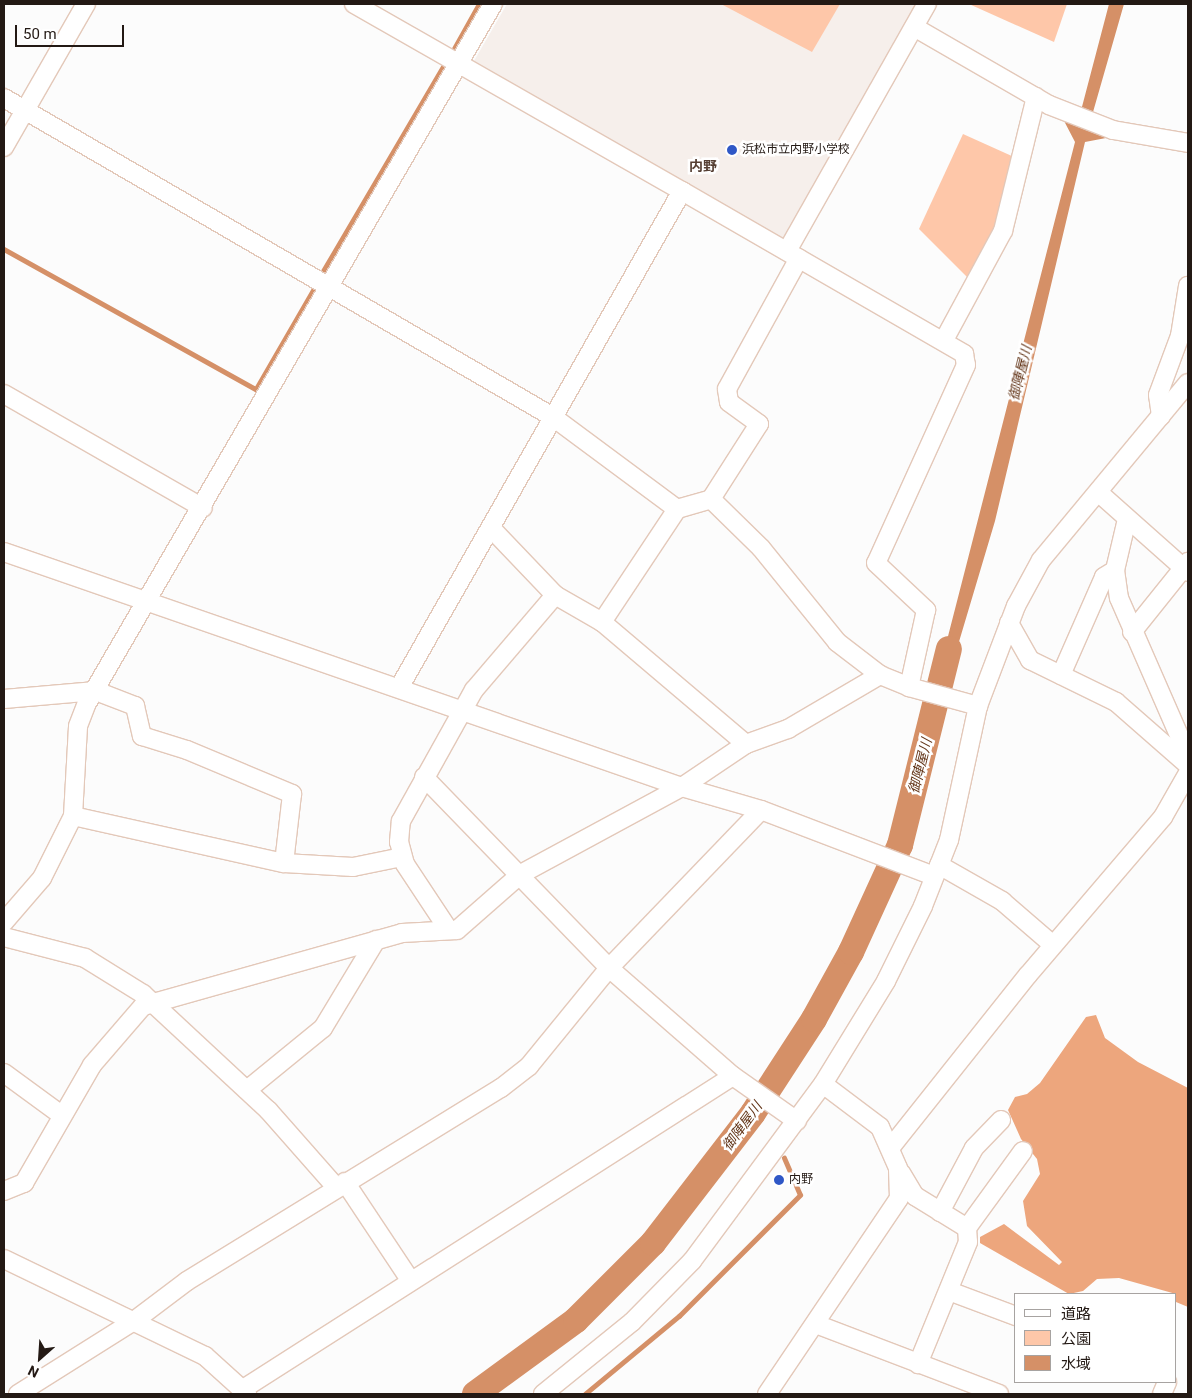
<!DOCTYPE html>
<html>
<head>
<meta charset="utf-8">
<style>
	body { margin:0 }
	#map { position:relative; width:1192px; height:1398px; overflow:hidden; background:#fcfcfc; font-family:Roboto,"Noto Sans JP",sans-serif }
	div>[style] { position:absolute }
	[style*='--x'] { left:calc(var(--x)*1px); top:calc(var(--y)*1px); width:calc(var(--w)*1px); rotate:calc(var(--a)*1deg) }
	.built>* { inset:0; background:#f6efeb }
	.green>* { inset:0; background:#fec7a9 }
	.forest>* { inset:0; background:#eda67d }
	.water>* { inset:0; background:#d59067 }
	.stream>* { height:4.5px; margin:-2.25px; padding:0 2.25px; transform-origin:2.25px; border-radius:2.25px; background:#d59067 }
	.river>* { height:26px; margin:-13px; padding:0 13px; transform-origin:13px; border-radius:13px; background:#d59067 }
	.roads { filter:drop-shadow(1px 0 #e3c8b9) drop-shadow(-1px 0 #e3c8b9) drop-shadow(0 1px #e3c8b9) drop-shadow(0 -1px #e3c8b9) }
	.minor>* { height:18px; margin:-9px; padding:0 9px; transform-origin:9px; border-radius:9px; background:#fff }
	.dots>* { width:14px; height:14px; translate:-50% -50%; box-sizing:border-box; border:2px solid #fff; border-radius:50% }
	span { translate:-50% -50%; white-space:nowrap; text-align:center; line-height:1.15; -webkit-text-stroke:5px #fff; paint-order:stroke }
	.poi-label { font-size:12px; color:#231914 }
	.left { translate:0 -50%; text-align:left }
	.neighbourhood-label { font-size:14px; color:#553f33; font-weight:700 }
	.water-label { font-size:14px; color:#633518; font-style:italic }
	.frame { position:absolute; inset:0; border:5px solid #231914; pointer-events:none }
	.legend { position:absolute; left:1014px; top:1293px; width:162px; height:90px; box-sizing:border-box; background:#fff; border:1px solid #a7a3a1; margin:0; padding:6px 9px; list-style:none; font-size:15px; color:#231914 }
	.legend li { display:flex; align-items:center; gap:10px; height:25px }
	.legend b { width:25px; border:1px solid #a7a3a1 }
	.north { position:absolute; left:15px; top:1333px; width:50px; height:50px; -webkit-text-stroke:4px #fff; paint-order:stroke; rotate:206deg; font-size:14px; font-weight:700; line-height:20px; text-align:center; color:#231914 }
	.north::after { content:''; display:block; margin:auto; width:18px; height:22px; background:#231914; clip-path:polygon(50% 0,100% 100%,50% 72%,0 100%) }
	.scale { position:absolute; left:15px; top:25px; width:109px; height:22px; box-sizing:border-box; border:2px solid #231914; border-top:0; padding-left:6px; font-size:15px; line-height:18px; white-space:nowrap; color:#231914; -webkit-text-stroke:4px #fff; paint-order:stroke }
</style>
</head>
<body>
<div id="map">
	<div class="built">
		<i style="clip-path:polygon(507px 4px,920px 4px,784px 240px,474px 61px)"></i>
	</div>
	<div class="green">
		<i style="clip-path:polygon(721px 4px,840px 4px,812px 52px)"></i>
		<i style="clip-path:polygon(969px 4px,1067px 4px,1054px 42px)"></i>
		<i style="clip-path:polygon(963px 134px,1014px 157px,1004px 228px,974px 284px,919px 229px)"></i>
	</div>
	<div class="forest">
		<i style="clip-path:polygon(1096px 1015px,1105px 1038px,1138px 1062px,1188px 1088px,1188px 1307px,1176px 1302px,1176px 1294px,1119px 1278px,1097px 1279px,1083px 1291px,1069px 1294px,980px 1243px,980px 1237px,1004px 1224px,1059px 1265px,1062px 1262px,1027px 1226px,1023px 1201px,1040px 1174px,1037px 1159px,1021px 1139px,1008px 1110px,1015px 1097px,1027px 1094px,1040px 1083px,1086px 1017px)"></i>
	</div>
	<div class="water">
		<i style="clip-path:polygon(1109px 4px,1124px 4px,1089px 126px,1108px 132px,1106px 138px,1085px 142px,995px 521px,947px 682px,936px 683px,1075px 142px,1062px 117px,1078px 122px)"></i>
	</div>
	<div class="stream">
		<i style="--x:451;--y:54;--w:57;--a:-60.8"></i>
		<i style="--x:4;--y:249;--w:288;--a:29.1"></i>
		<i style="--x:256;--y:389;--w:120;--a:-60"></i>
		<i style="--x:319;--y:278;--w:253;--a:-59.6"></i>
		<i style="--x:585;--y:1394;--w:122;--a:-39.7"></i>
		<i style="--x:679;--y:1316;--w:171;--a:-45"></i>
		<i style="--x:800;--y:1195;--w:40;--a:-113.4"></i>
	</div>
	<div class="river">
		<i style="--x:475;--y:1394;--w:125;--a:-36.2"></i>
		<i style="--x:576;--y:1320;--w:109;--a:-45"></i>
		<i style="--x:653;--y:1243;--w:164;--a:-52.4"></i>
		<i style="--x:753;--y:1113;--w:112;--a:-57"></i>
		<i style="--x:814;--y:1019;--w:77;--a:-61.1"></i>
		<i style="--x:851;--y:952;--w:118;--a:-65.4"></i>
		<i style="--x:900;--y:845;--w:202;--a:-76"></i>
	</div>
	<div class="roads">
		<div class="minor">
			<i style="--x:354;--y:4;--w:378;--a:29.7"></i>
			<i style="--x:682;--y:191;--w:572;--a:119.66"></i>
			<i style="--x:914;--y:27;--w:156;--a:30"></i>
			<i style="--x:1049;--y:105;--w:69;--a:21.3"></i>
			<i style="--x:1113;--y:130;--w:76;--a:9.8"></i>
			<i style="--x:4;--y:98;--w:635;--a:30.16"></i>
			<i style="--x:553;--y:417;--w:154;--a:36.6"></i>
			<i style="--x:677;--y:509;--w:35;--a:-16"></i>
			<i style="--x:711;--y:499;--w:70;--a:44.4"></i>
			<i style="--x:761;--y:548;--w:121;--a:51"></i>
			<i style="--x:837;--y:642;--w:54;--a:37.5"></i>
			<i style="--x:880;--y:675;--w:31;--a:22"></i>
			<i style="--x:4;--y:147;--w:165;--a:-60.2"></i>
			<i style="--x:682;--y:191;--w:326;--a:30"></i>
			<i style="--x:964;--y:354;--w:11;--a:80"></i>
			<i style="--x:966;--y:365;--w:217;--a:114.4"></i>
			<i style="--x:876;--y:563;--w:69;--a:43.2"></i>
			<i style="--x:926;--y:610;--w:79;--a:102.4"></i>
			<i style="--x:909;--y:687;--w:72;--a:15.4"></i>
			<i style="--x:787;--y:251;--w:284;--a:-60.5"></i>
			<i style="--x:944;--y:340;--w:124;--a:-61.6"></i>
			<i style="--x:1003;--y:231;--w:138;--a:-76.2"></i>
			<i style="--x:4;--y:394;--w:229;--a:29.8"></i>
			<i style="--x:1161;--y:416;--w:21;--a:-98"></i>
			<i style="--x:1158;--y:395;--w:63;--a:-69.6"></i>
			<i style="--x:1180;--y:336;--w:51;--a:-80.9"></i>
			<i style="--x:1098;--y:492;--w:120;--a:41.6"></i>
			<i style="--x:711;--y:499;--w:89;--a:-57.4"></i>
			<i style="--x:759;--y:424;--w:37;--a:-144"></i>
			<i style="--x:729;--y:402;--w:13;--a:-99"></i>
			<i style="--x:727;--y:389;--w:149;--a:-61.2"></i>
			<i style="--x:1127;--y:519;--w:52;--a:103.2"></i>
			<i style="--x:1115;--y:570;--w:28;--a:82"></i>
			<i style="--x:1119;--y:598;--w:172;--a:66.4"></i>
			<i style="--x:491;--y:528;--w:93;--a:46.3"></i>
			<i style="--x:555;--y:595;--w:54;--a:29.9"></i>
			<i style="--x:602;--y:622;--w:189;--a:40.3"></i>
			<i style="--x:4;--y:552;--w:718;--a:19.12"></i>
			<i style="--x:682;--y:787;--w:82;--a:16.2"></i>
			<i style="--x:761;--y:810;--w:185;--a:20.9"></i>
			<i style="--x:602;--y:622;--w:136;--a:-56.4"></i>
			<i style="--x:1009;--y:623;--w:43;--a:60.4"></i>
			<i style="--x:1030;--y:660;--w:96;--a:26"></i>
			<i style="--x:1116;--y:702;--w:96;--a:41.2"></i>
			<i style="--x:1132;--y:632;--w:90;--a:-51.3"></i>
			<i style="--x:1061;--y:675;--w:107;--a:-66.3"></i>
			<i style="--x:1104;--y:577;--w:13;--a:-32"></i>
			<i style="--x:4;--y:699;--w:92;--a:-5"></i>
			<i style="--x:96;--y:691;--w:42;--a:21"></i>
			<i style="--x:135;--y:706;--w:31;--a:77"></i>
			<i style="--x:142;--y:736;--w:47;--a:17.3"></i>
			<i style="--x:187;--y:750;--w:114;--a:22.7"></i>
			<i style="--x:292;--y:794;--w:69;--a:96.6"></i>
			<i style="--x:284;--y:863;--w:69;--a:3.3"></i>
			<i style="--x:353;--y:867;--w:50;--a:-11.5"></i>
			<i style="--x:424;--y:777;--w:266;--a:45.9"></i>
			<i style="--x:609;--y:968;--w:164;--a:41.1"></i>
			<i style="--x:733;--y:1076;--w:78;--a:35.1"></i>
			<i style="--x:73;--y:816;--w:216;--a:12.6"></i>
			<i style="--x:939;--y:865;--w:73;--a:29.7"></i>
			<i style="--x:1002;--y:901;--w:67;--a:40.8"></i>
			<i style="--x:4;--y:922;--w:58;--a:-49.2"></i>
			<i style="--x:42;--y:878;--w:69;--a:-63.4"></i>
			<i style="--x:73;--y:816;--w:90;--a:-86.8"></i>
			<i style="--x:78;--y:726;--w:25;--a:-69"></i>
			<i style="--x:87;--y:703;--w:808;--a:-59.85"></i>
			<i style="--x:448;--y:929;--w:78;--a:-123.5"></i>
			<i style="--x:405;--y:864;--w:23;--a:-105"></i>
			<i style="--x:399;--y:842;--w:21;--a:-85"></i>
			<i style="--x:401;--y:821;--w:150;--a:-60.9"></i>
			<i style="--x:474;--y:690;--w:125;--a:-49.5"></i>
			<i style="--x:4;--y:937;--w:84;--a:14.5"></i>
			<i style="--x:85;--y:958;--w:68;--a:31.8"></i>
			<i style="--x:143;--y:994;--w:171;--a:42.9"></i>
			<i style="--x:268;--y:1110;--w:103;--a:48.6"></i>
			<i style="--x:4;--y:1073;--w:69;--a:36.2"></i>
			<i style="--x:247;--y:1090;--w:98;--a:-39.2"></i>
			<i style="--x:323;--y:1028;--w:103;--a:-58.9"></i>
			<i style="--x:891;--y:1147;--w:220;--a:-51.5"></i>
			<i style="--x:1028;--y:975;--w:208;--a:-49.5"></i>
			<i style="--x:1163;--y:817;--w:51;--a:-60.4"></i>
			<i style="--x:901;--y:1173;--w:27;--a:59"></i>
			<i style="--x:915;--y:1196;--w:61;--a:31.6"></i>
			<i style="--x:967;--y:1228;--w:14;--a:86"></i>
			<i style="--x:968;--y:1242;--w:132;--a:112.3"></i>
			<i style="--x:345;--y:1182;--w:118;--a:56.4"></i>
			<i style="--x:4;--y:1191;--w:22;--a:-22"></i>
			<i style="--x:24;--y:1183;--w:136;--a:-60"></i>
			<i style="--x:92;--y:1065;--w:78;--a:-49.2"></i>
			<i style="--x:143;--y:1006;--w:269;--a:-15.7"></i>
			<i style="--x:402;--y:933;--w:55;--a:-3.1"></i>
			<i style="--x:457;--y:930;--w:85;--a:-41.2"></i>
			<i style="--x:521;--y:874;--w:183;--a:-28.4"></i>
			<i style="--x:682;--y:787;--w:77;--a:-33.9"></i>
			<i style="--x:746;--y:744;--w:45;--a:-19.7"></i>
			<i style="--x:788;--y:729;--w:107;--a:-30.4"></i>
			<i style="--x:940;--y:1212;--w:72;--a:-62"></i>
			<i style="--x:974;--y:1148;--w:39;--a:-46"></i>
			<i style="--x:967;--y:1228;--w:95;--a:-54"></i>
			<i style="--x:4;--y:1259;--w:223;--a:25.8"></i>
			<i style="--x:205;--y:1356;--w:57;--a:42.1"></i>
			<i style="--x:949;--y:1291;--w:72;--a:20.5"></i>
			<i style="--x:816;--y:1324;--w:196;--a:20.9"></i>
			<i style="--x:243;--y:1389;--w:581;--a:-32.57"></i>
			<i style="--x:18;--y:1394;--w:137;--a:-32.2"></i>
			<i style="--x:134;--y:1321;--w:66;--a:-37"></i>
			<i style="--x:187;--y:1281;--w:369;--a:-31.6"></i>
			<i style="--x:501;--y:1088;--w:36;--a:-38"></i>
			<i style="--x:529;--y:1066;--w:127;--a:-50.8"></i>
			<i style="--x:609;--y:968;--w:219;--a:-46.1"></i>
			<i style="--x:543;--y:1394;--w:114;--a:-39"></i>
			<i style="--x:632;--y:1322;--w:86;--a:-45.5"></i>
			<i style="--x:692;--y:1261;--w:220;--a:-53.5"></i>
			<i style="--x:823;--y:1084;--w:121;--a:-58.5"></i>
			<i style="--x:886;--y:981;--w:84;--a:-63.7"></i>
			<i style="--x:923;--y:906;--w:71;--a:-68.5"></i>
			<i style="--x:949;--y:840;--w:137;--a:-77.8"></i>
			<i style="--x:978;--y:706;--w:107;--a:-69.2"></i>
			<i style="--x:1016;--y:606;--w:52;--a:-61.5"></i>
			<i style="--x:1041;--y:560;--w:230;--a:-50.3"></i>
			<i style="--x:767;--y:1394;--w:236;--a:-56"></i>
			<i style="--x:899;--y:1198;--w:30;--a:-92"></i>
			<i style="--x:898;--y:1168;--w:45;--a:-113.7"></i>
			<i style="--x:880;--y:1127;--w:71;--a:-143"></i>
			<i style="--x:1162;--y:1394;--w:13;--a:-67"></i>
		</div>
	</div>
	<div class="dots">
		<i style="left:732px;top:150px;background:#2f57c6"></i>
		<i style="left:779px;top:1180px;background:#2f57c6"></i>
	</div>
	<div class="poi-label">
		<span class="left" style="left:742px;top:150px">浜松市立内野小学校</span>
		<span class="left" style="left:789px;top:1180px">内野</span>
	</div>
	<div class="neighbourhood-label">
		<span style="left:703px;top:166px">内野</span>
	</div>
	<div class="water-label">
		<span style="left:1020px;top:373px;rotate:-76deg">御陣屋川</span>
		<span style="left:920px;top:766px;rotate:-76deg">御陣屋川</span>
		<span style="left:742px;top:1126px;rotate:-54deg">御陣屋川</span>
	</div>
	<div class="frame"></div>
	<ul class="legend">
	<li><b style="height:6px;background:#fff"></b>道路</li>
	<li><b style="height:14px;background:#fec7a9"></b>公園</li>
	<li><b style="height:14px;background:#d59067"></b>水域</li>
	</ul>
	<div class="north">N</div>
	<div class="scale">50 m</div>
</div>
</body>
</html>
